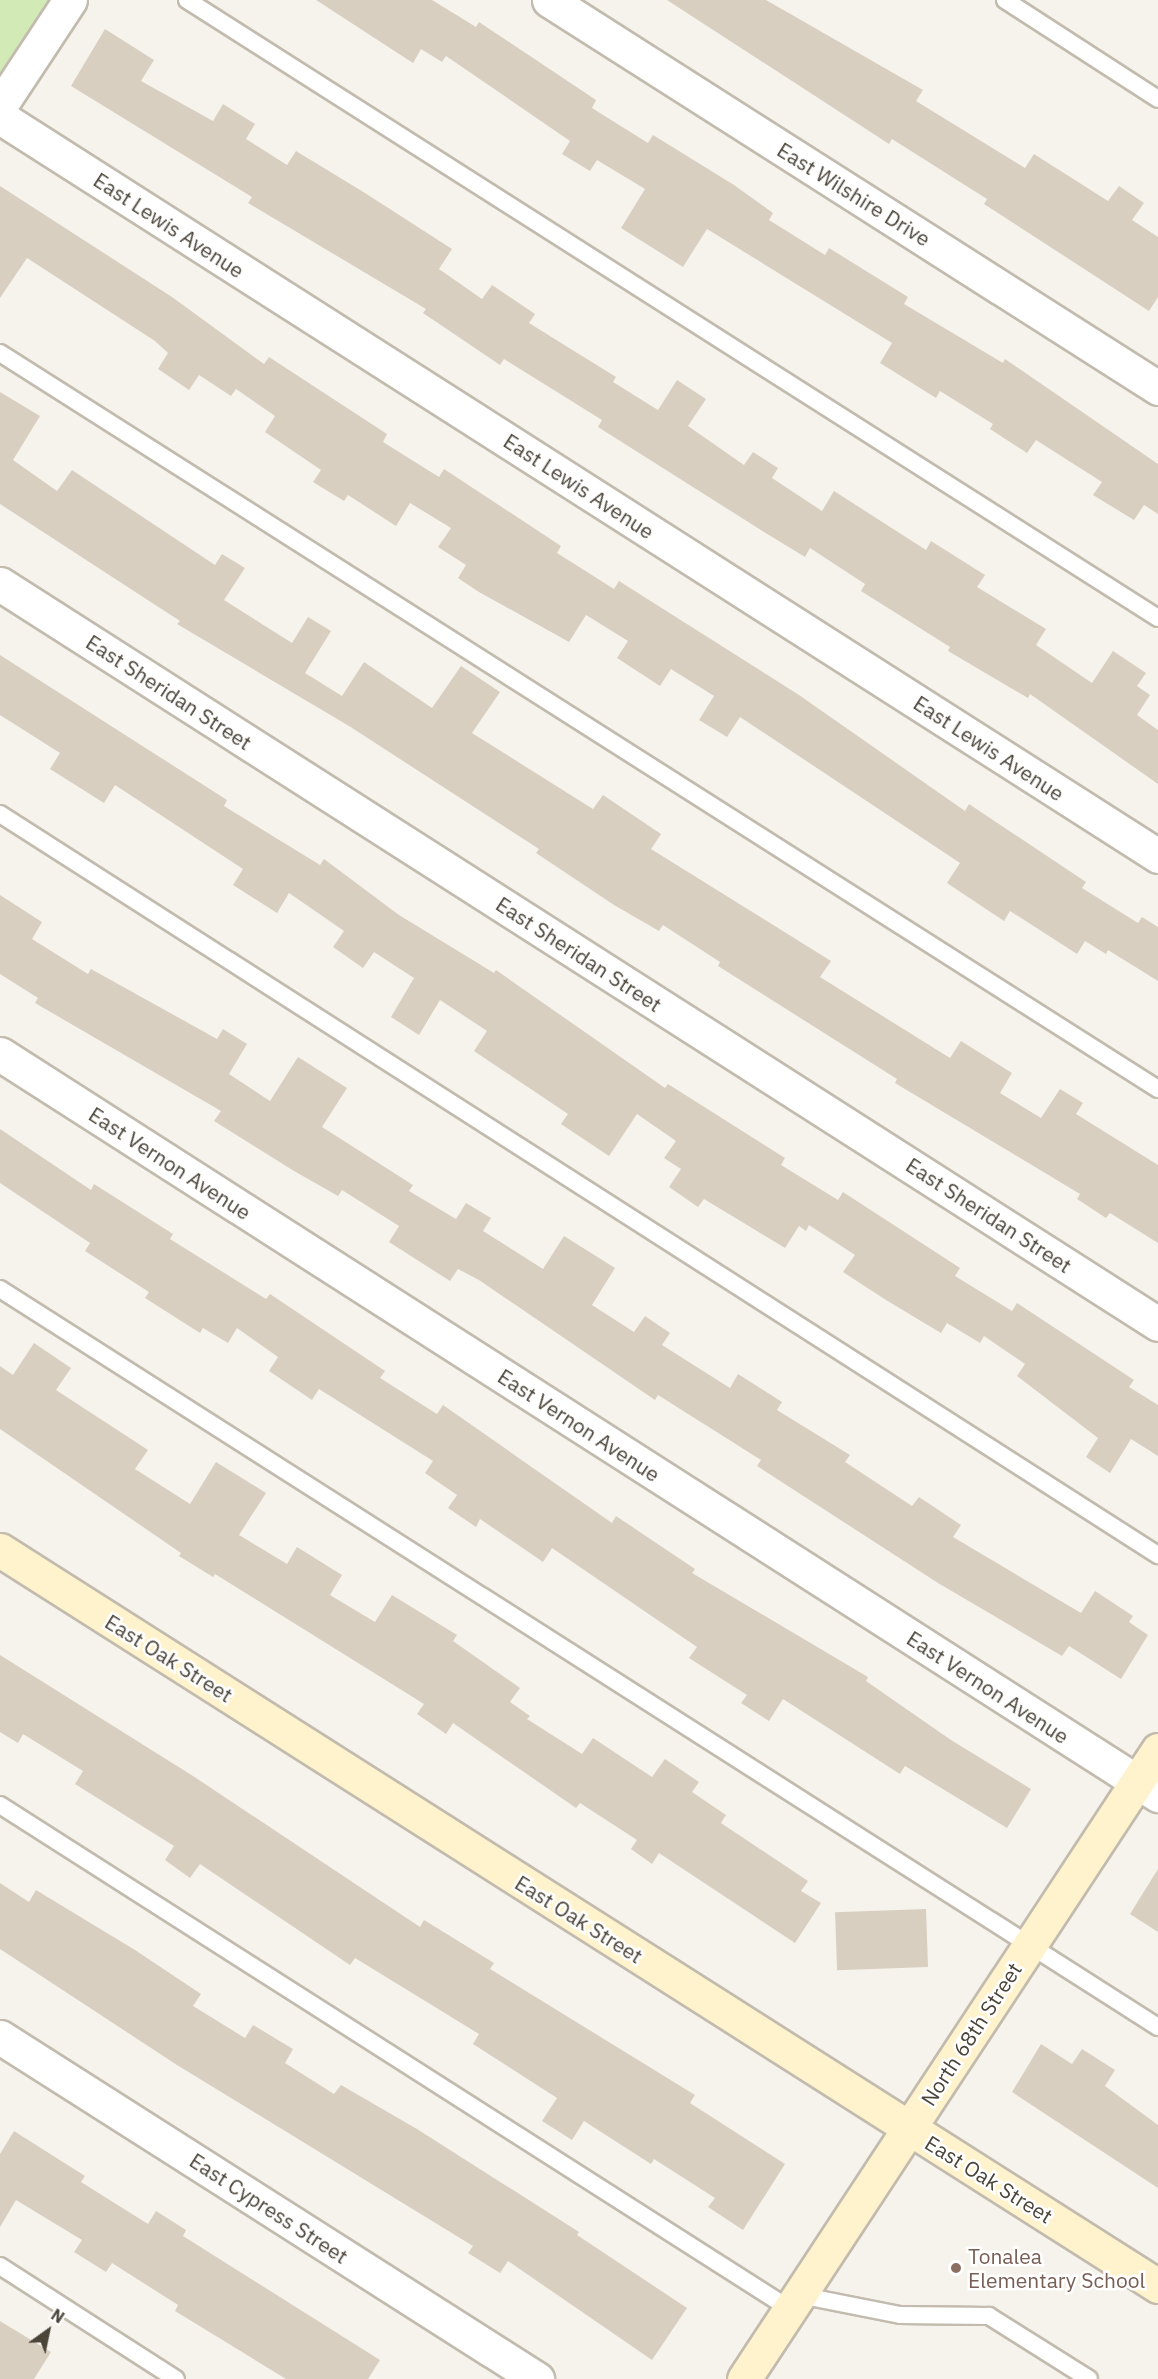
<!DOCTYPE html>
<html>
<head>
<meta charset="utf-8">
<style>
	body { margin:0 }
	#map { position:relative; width:1158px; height:2379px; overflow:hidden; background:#f6f3ec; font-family:"IBM Plex Sans",sans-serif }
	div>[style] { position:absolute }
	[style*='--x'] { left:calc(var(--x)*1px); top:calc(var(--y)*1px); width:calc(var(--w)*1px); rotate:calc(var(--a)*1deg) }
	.green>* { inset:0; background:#d2eab5 }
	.building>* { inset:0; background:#d8cfc1; transform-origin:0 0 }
	.roads { filter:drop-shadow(2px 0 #c2bbae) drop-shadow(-2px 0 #c2bbae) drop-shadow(0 2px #c2bbae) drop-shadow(0 -2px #c2bbae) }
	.lane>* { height:16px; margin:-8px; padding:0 8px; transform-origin:8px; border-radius:8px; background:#fff }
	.street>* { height:33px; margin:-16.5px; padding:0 16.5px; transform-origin:16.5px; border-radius:16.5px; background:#fff }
	.secondary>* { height:33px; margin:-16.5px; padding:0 16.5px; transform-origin:16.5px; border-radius:16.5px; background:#fff3cd }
	.dots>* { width:16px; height:16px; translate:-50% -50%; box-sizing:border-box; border:3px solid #fff; border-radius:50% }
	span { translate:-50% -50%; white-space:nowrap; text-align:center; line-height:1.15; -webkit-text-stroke:5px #fff; paint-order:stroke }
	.street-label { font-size:21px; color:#4b4439 }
	.education-label { font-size:21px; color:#785e54 }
	.left { translate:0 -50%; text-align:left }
	.north { position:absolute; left:18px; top:2301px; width:60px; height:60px; -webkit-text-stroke:4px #fff; paint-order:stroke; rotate:33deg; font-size:16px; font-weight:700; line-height:24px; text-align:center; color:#4b4439 }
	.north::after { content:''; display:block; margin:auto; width:21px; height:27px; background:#4b4439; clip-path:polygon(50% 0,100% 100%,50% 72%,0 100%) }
</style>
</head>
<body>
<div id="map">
	<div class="green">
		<i style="clip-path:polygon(0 0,70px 0,0 106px)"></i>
	</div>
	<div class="building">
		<i style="clip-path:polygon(316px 0,432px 0,476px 27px,479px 22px,596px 100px,592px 108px,648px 143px,653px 135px,734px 185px,773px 213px,769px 220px,825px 255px,829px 248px,908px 297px,904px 304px,1003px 363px,1005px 359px,1158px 464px,1158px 514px,1144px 505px,1134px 520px,1093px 495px,1102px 482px,1036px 440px,1027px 453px,990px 429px,993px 424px,940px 391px,936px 398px,880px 363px,892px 343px,707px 229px,683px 267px,621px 228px,645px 189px,597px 160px,590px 171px,562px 154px,570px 141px,446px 56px,442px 62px,421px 49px,413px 63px)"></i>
		<i style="clip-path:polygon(667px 0,766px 0,923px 90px,916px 101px,1025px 168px,1034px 154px,1108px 201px,1119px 186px,1144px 203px,1132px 220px,1158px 237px,1158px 297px,1149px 311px,984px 204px,987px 199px,892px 139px,889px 144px)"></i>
		<i style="clip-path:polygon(105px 29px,154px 60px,141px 81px,213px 121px,223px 104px,255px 124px,246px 139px,287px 165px,296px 151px,365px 193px,452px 249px,439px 269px,482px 299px,492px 285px,535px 314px,529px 323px,616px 377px,613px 382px,658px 410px,677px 380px,706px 399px,688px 426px,744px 465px,753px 452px,778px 468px,772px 478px,822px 511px,834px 491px,926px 550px,931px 541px,985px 575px,977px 587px,1046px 629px,1036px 645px,1092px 683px,1113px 651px,1146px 673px,1137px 686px,1150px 695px,1137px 715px,1158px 730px,1158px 784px,1030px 694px,1028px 698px,948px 651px,950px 647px,861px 591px,865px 584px,810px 548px,805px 557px,764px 532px,598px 427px,602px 420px,504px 359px,500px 365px,423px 313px,426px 309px,248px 203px,252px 197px,71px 86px)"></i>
		<i style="clip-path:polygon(0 186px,172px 297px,264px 364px,269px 357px,387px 434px,383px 442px,439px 477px,444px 469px,561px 546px,557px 553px,614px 589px,619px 581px,799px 695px,965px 811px,969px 804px,1086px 882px,1082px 888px,1138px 923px,1142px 917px,1158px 927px,1158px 981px,1108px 950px,1106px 954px,1085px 941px,1077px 954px,1010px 911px,1004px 921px,947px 883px,960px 863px,740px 717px,727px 737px,699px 720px,714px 696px,671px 669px,660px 686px,617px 658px,628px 641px,586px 615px,569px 642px,479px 592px,458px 578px,466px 565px,438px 547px,451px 528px,410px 503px,396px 526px,348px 495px,344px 501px,313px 482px,321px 470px,265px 432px,275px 416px,236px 389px,231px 396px,199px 375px,189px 390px,158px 369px,168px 353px,155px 341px,27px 258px,0 298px)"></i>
		<i style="clip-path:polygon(0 392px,40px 416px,13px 460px,57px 491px,72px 470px,215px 565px,222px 554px,245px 568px,224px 600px,292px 643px,308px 617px,331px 631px,305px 673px,342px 696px,364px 662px,432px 708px,461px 666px,500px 692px,472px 733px,593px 809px,603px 795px,661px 834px,651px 849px,831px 961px,820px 977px,950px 1058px,961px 1041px,1012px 1073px,1000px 1093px,1041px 1118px,1060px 1089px,1083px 1103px,1076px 1114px,1158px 1165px,1158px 1243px,1110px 1213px,1106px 1218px,1077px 1199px,1080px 1194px,895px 1083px,897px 1079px,718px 966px,720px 962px,663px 925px,659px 931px,614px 905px,536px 853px,539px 849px,349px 726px,177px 624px,180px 621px,0 504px)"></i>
		<i style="clip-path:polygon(0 655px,227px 800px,224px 806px,320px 865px,324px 859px,399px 915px,494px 973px,496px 970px,665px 1088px,668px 1084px,785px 1158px,781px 1165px,838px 1200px,843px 1192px,960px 1268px,955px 1276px,1012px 1311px,1017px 1303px,1134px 1380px,1129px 1387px,1158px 1405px,1158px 1456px,1131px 1439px,1110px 1473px,1086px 1457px,1098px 1438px,1017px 1376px,1025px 1364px,984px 1336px,980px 1343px,947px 1323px,941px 1333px,886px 1300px,843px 1272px,855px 1255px,809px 1225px,806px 1231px,799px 1226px,785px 1248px,704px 1199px,698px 1207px,669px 1187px,681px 1169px,664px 1158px,676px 1141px,637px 1114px,609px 1156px,561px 1124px,568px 1114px,474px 1051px,487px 1031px,440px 1000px,419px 1035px,391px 1017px,414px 978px,374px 952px,363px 968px,333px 947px,344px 931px,289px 893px,277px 913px,233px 885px,243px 869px,115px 785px,104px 803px,50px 769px,60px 753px,0 715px)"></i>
		<i style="clip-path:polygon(0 895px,42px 922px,32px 939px,88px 974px,91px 969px,217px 1039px,223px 1029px,247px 1044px,229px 1074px,270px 1101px,298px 1057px,347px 1088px,322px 1127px,413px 1185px,409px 1191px,456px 1219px,466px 1203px,491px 1218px,483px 1231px,543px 1269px,564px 1236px,615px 1268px,592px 1305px,634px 1332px,645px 1316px,670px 1333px,662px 1345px,730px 1388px,738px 1374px,782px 1402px,777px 1410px,850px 1455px,845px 1462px,912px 1506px,919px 1497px,961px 1525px,953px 1537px,1081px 1613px,1095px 1591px,1133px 1616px,1129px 1622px,1148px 1635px,1121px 1679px,1069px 1646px,1062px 1656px,938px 1583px,757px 1466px,761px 1460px,658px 1395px,655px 1400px,479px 1280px,458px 1269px,450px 1281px,389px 1242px,399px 1226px,342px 1190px,338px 1196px,294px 1171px,214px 1121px,221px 1111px,35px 1003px,38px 998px,0 974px)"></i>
		<i style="clip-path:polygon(0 1129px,91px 1190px,94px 1184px,173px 1234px,170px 1239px,266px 1299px,270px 1294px,385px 1371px,380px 1378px,437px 1414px,443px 1405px,612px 1523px,616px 1516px,695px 1569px,692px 1573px,868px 1677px,866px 1681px,951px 1740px,1031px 1789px,1007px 1828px,905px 1766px,900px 1774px,783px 1699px,769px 1721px,741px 1703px,747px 1695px,689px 1658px,697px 1647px,552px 1548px,543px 1562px,480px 1519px,476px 1527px,448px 1508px,457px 1495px,425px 1473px,433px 1461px,319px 1389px,312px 1400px,269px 1371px,278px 1357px,237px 1328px,228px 1343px,203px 1328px,200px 1333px,145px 1298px,149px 1292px,85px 1251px,90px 1243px,0 1183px)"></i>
		<i style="clip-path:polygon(34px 1343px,71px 1368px,56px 1390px,148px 1450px,135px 1469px,190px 1504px,216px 1462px,266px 1493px,239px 1535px,287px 1564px,297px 1547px,342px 1575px,330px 1595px,375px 1622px,392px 1595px,457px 1635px,453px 1641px,520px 1688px,510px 1702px,530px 1716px,527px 1719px,582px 1754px,593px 1738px,652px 1777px,665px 1759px,699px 1782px,692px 1792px,726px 1815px,721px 1823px,808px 1881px,801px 1891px,821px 1903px,795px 1943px,659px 1853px,652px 1864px,631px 1849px,637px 1840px,580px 1803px,576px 1808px,453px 1723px,446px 1734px,417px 1714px,424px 1704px,215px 1574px,213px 1577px,179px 1556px,181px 1553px,0 1429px,0 1366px,13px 1375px)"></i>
		<i style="clip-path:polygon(0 1655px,193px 1776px,420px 1927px,424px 1920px,494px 1963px,490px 1969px,695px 2095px,690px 2103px,785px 2164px,743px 2230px,708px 2207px,715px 2198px,654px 2159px,651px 2164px,584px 2121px,572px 2140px,542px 2121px,557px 2098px,473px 2044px,479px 2034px,355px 1958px,350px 1965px,200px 1864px,190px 1878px,165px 1860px,174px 1846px,75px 1784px,83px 1771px,23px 1734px,18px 1743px,0 1732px)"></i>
		<i style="clip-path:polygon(1158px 1869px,1158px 1932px,1130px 1914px)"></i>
		<i style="clip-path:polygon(0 1883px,29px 1902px,36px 1890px,135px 1950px,201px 1994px,193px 2006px,245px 2038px,253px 2025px,293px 2049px,285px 2063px,334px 2094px,341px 2085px,417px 2129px,579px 2232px,577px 2235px,687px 2308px,652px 2360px,508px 2261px,500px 2273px,468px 2253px,473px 2246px,177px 2065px,0 1949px)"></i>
		<i style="left:926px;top:1909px;width:58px;height:91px;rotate:88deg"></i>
		<i style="clip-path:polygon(1041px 2044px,1072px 2064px,1082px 2049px,1115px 2070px,1105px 2086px,1158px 2125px,1158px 2188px,1012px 2092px)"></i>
		<i style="clip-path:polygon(14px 2131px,85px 2176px,81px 2182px,148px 2224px,156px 2211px,186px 2230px,183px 2236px,380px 2360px,368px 2379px,286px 2379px,175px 2311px,178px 2305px,112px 2263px,106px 2272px,74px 2252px,82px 2240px,16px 2200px,0 2227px,0 2154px)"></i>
		<i style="clip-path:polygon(0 2321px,51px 2352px,34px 2379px,0 2379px)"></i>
	</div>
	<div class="roads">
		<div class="lane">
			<i style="--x:187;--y:0;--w:1151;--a:32.48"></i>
			<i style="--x:1005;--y:0;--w:182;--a:32.9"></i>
			<i style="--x:0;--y:353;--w:1372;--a:32.44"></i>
			<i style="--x:0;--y:814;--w:1375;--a:32.62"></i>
			<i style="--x:0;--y:1289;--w:1373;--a:32.51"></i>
			<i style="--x:0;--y:1805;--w:937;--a:32.54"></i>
			<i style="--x:0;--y:2266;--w:209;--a:32.7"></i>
			<i style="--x:799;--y:2295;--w:103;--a:11.2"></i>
			<i style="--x:900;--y:2315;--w:89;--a:0.6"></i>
			<i style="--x:989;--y:2316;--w:118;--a:32.2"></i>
		</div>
		<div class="street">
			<i style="--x:549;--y:0;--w:722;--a:32.5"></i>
			<i style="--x:0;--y:106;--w:127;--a:-56.6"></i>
			<i style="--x:0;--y:117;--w:1374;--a:32.54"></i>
			<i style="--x:0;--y:584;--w:1374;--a:32.58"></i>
			<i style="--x:0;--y:1054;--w:1375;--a:32.62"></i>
			<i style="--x:0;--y:2037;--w:637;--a:32.49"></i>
		</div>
		<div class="secondary">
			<i style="--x:0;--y:1550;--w:1372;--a:32.44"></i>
			<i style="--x:744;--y:2379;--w:753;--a:-56.65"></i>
		</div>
	</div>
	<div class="dots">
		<i style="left:956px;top:2268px;background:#8d6e63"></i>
	</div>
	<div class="street-label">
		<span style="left:854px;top:194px;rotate:32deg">East Wilshire Drive</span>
		<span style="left:169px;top:225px;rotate:33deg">East Lewis Avenue</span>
		<span style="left:579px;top:486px;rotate:33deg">East Lewis Avenue</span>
		<span style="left:169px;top:692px;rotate:33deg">East Sheridan Street</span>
		<span style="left:989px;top:748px;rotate:33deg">East Lewis Avenue</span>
		<span style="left:579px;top:954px;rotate:33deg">East Sheridan Street</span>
		<span style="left:170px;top:1163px;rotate:33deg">East Vernon Avenue</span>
		<span style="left:989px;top:1215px;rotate:33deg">East Sheridan Street</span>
		<span style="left:579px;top:1425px;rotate:33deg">East Vernon Avenue</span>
		<span style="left:169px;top:1658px;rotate:32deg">East Oak Street</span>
		<span style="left:988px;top:1687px;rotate:33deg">East Vernon Avenue</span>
		<span style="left:579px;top:1919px;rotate:32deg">East Oak Street</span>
		<span style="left:971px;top:2034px;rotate:-57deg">North 68th Street</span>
		<span style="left:989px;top:2179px;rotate:32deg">East Oak Street</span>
		<span style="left:269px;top:2208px;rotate:33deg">East Cypress Street</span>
	</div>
	<div class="education-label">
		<span class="left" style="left:968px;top:2268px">Tonalea<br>Elementary School</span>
	</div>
	<div class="north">N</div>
</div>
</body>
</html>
